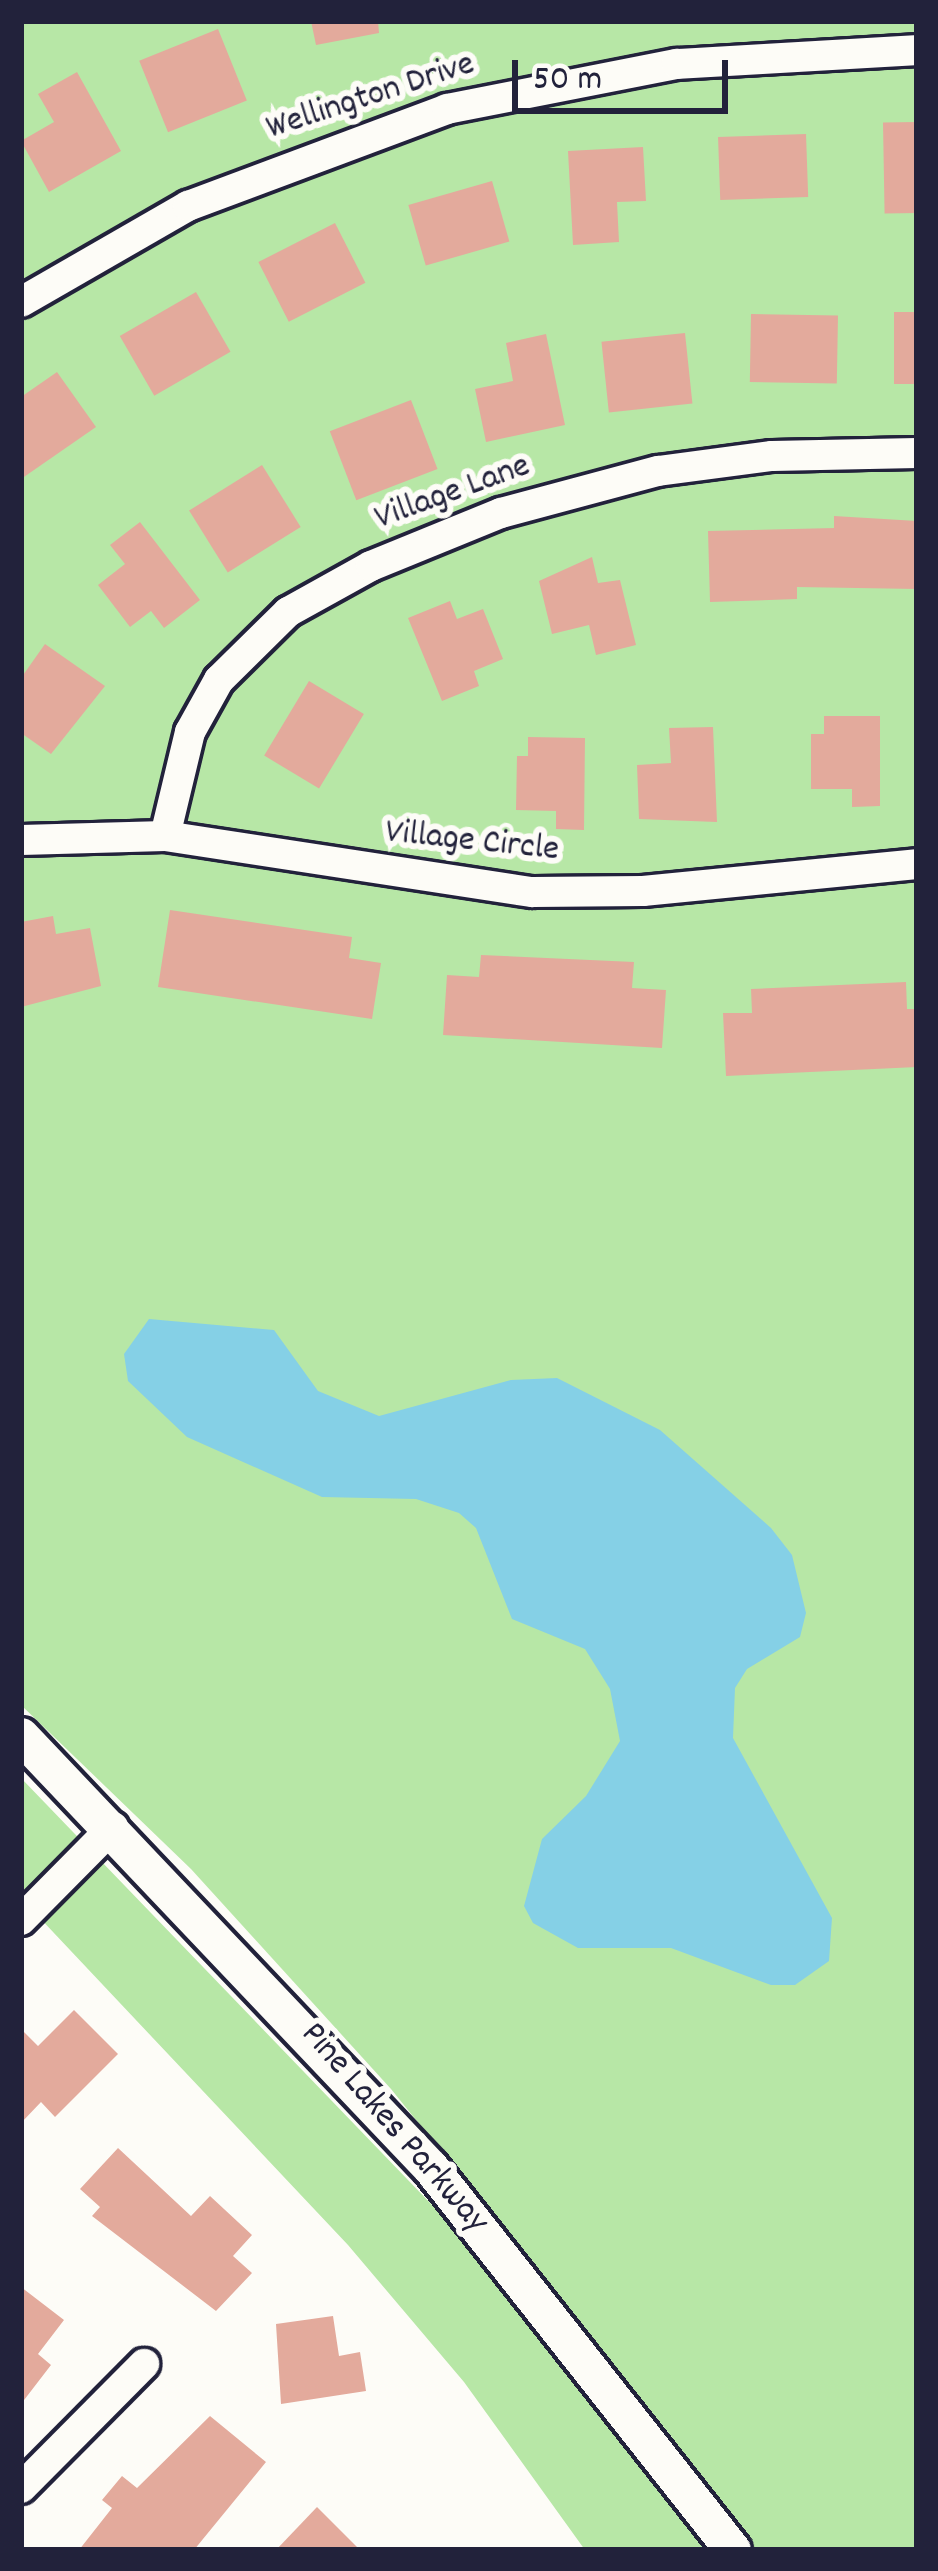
<!DOCTYPE html>
<html>
<head>
<meta charset="utf-8">
<style>
	body { margin:0 }
	#map { position:relative; width:938px; height:2571px; overflow:hidden; background:#fdfcf7; font-family:Dekko,sans-serif }
	div>[style] { position:absolute }
	[style*='--x'] { left:calc(var(--x)*1px); top:calc(var(--y)*1px); width:calc(var(--w)*1px); rotate:calc(var(--a)*1deg) }
	.green>* { inset:0; background:#b7e7a6 }
	.water>* { inset:0; background:#85d0e6 }
	.building>* { inset:0; background:#e3aa9c; transform-origin:0 0 }
	.roads { filter:drop-shadow(3px 0 #22223b) drop-shadow(-3px 0 #22223b) drop-shadow(0 3px #22223b) drop-shadow(0 -3px #22223b) }
	.minor>* { height:30px; margin:-15px; padding:0 15px; transform-origin:15px; border-radius:15px; background:#fdfcf7 }
	.tertiary>* { height:36px; margin:-18px; padding:0 18px; transform-origin:18px; border-radius:18px; background:#fdfcf7 }
	span { translate:-50% -50%; white-space:nowrap; text-align:center; line-height:1.15; -webkit-text-stroke:12px #fdfcf7; paint-order:stroke }
	.street-label { font-size:36px; color:#22223b }
	.frame { position:absolute; inset:0; border:24px solid #22223b; pointer-events:none }
	.scale { position:absolute; left:512px; top:60px; width:216px; height:54px; box-sizing:border-box; border:6px solid #22223b; border-top:0; padding-left:15px; font-size:36px; line-height:42px; white-space:nowrap; color:#22223b; -webkit-text-stroke:9px #fdfcf7; paint-order:stroke }
</style>
</head>
<body>
<div id="map">
	<div class="green">
		<i style="clip-path:polygon(21px 21px,917px 21px,917px 2550px,752px 2550px,671px 2436px,391px 2089px,191px 1869px,21px 1705px)"></i>
		<i style="clip-path:polygon(21px 1778px,434px 2207px,708px 2550px,585px 2550px,464px 2382px,348px 2245px,21px 1898px)"></i>
	</div>
	<div class="water">
		<i style="clip-path:polygon(149px 1319px,274px 1330px,318px 1391px,379px 1416px,511px 1380px,557px 1378px,660px 1430px,771px 1528px,792px 1555px,806px 1613px,800px 1637px,747px 1669px,735px 1688px,733px 1738px,832px 1918px,829px 1961px,795px 1985px,771px 1985px,671px 1948px,578px 1948px,533px 1923px,524px 1906px,542px 1839px,586px 1796px,620px 1741px,610px 1689px,585px 1649px,512px 1619px,476px 1528px,459px 1513px,416px 1499px,322px 1497px,187px 1437px,128px 1381px,124px 1354px)"></i>
	</div>
	<div class="building">
		<i style="clip-path:polygon(311px 21px,378px 21px,379px 33px,316px 45px)"></i>
		<i style="left:218px;top:29px;width:77px;height:85px;rotate:68deg"></i>
		<i style="clip-path:polygon(77px 72px,121px 151px,49px 192px,21px 141px,54px 122px,38px 94px)"></i>
		<i style="left:916px;top:122px;width:91px;height:33px;rotate:89deg"></i>
		<i style="left:806px;top:134px;width:63px;height:88px;rotate:88deg"></i>
		<i style="clip-path:polygon(643px 147px,646px 201px,617px 202px,619px 242px,573px 245px,568px 151px)"></i>
		<i style="left:492px;top:181px;width:63px;height:87px;rotate:74deg"></i>
		<i style="left:335px;top:223px;width:67px;height:86px;rotate:63deg"></i>
		<i style="left:196px;top:292px;width:69px;height:88px;rotate:60deg"></i>
		<i style="left:894px;top:312px;width:23px;height:72px"></i>
		<i style="left:751px;top:314px;width:87px;height:68px;rotate:1deg"></i>
		<i style="left:685px;top:333px;width:71px;height:84px;rotate:84deg"></i>
		<i style="clip-path:polygon(546px 334px,565px 425px,486px 442px,475px 389px,513px 381px,506px 343px)"></i>
		<i style="clip-path:polygon(57px 372px,96px 427px,21px 479px,21px 397px)"></i>
		<i style="left:411px;top:400px;width:74px;height:87px;rotate:69deg"></i>
		<i style="left:262px;top:465px;width:73px;height:86px;rotate:58deg"></i>
		<i style="clip-path:polygon(834px 516px,917px 521px,917px 589px,797px 587px,797px 599px,710px 602px,708px 531px,834px 528px)"></i>
		<i style="clip-path:polygon(140px 522px,200px 600px,164px 628px,151px 611px,130px 627px,98px 585px,125px 564px,110px 545px)"></i>
		<i style="clip-path:polygon(592px 557px,598px 583px,620px 580px,636px 645px,596px 655px,589px 625px,552px 634px,539px 581px)"></i>
		<i style="clip-path:polygon(450px 601px,457px 619px,483px 609px,503px 659px,474px 671px,479px 686px,442px 701px,408px 618px)"></i>
		<i style="clip-path:polygon(45px 644px,105px 686px,51px 754px,21px 733px,21px 678px)"></i>
		<i style="left:309px;top:681px;width:64px;height:87px;rotate:31deg"></i>
		<i style="clip-path:polygon(824px 716px,880px 716px,880px 806px,852px 807px,852px 789px,811px 789px,811px 734px,824px 734px)"></i>
		<i style="clip-path:polygon(713px 727px,717px 822px,639px 819px,637px 765px,671px 763px,669px 728px)"></i>
		<i style="clip-path:polygon(528px 737px,585px 738px,584px 830px,556px 829px,556px 811px,516px 810px,517px 756px,528px 756px)"></i>
		<i style="clip-path:polygon(170px 910px,352px 937px,349px 958px,381px 963px,372px 1019px,158px 987px)"></i>
		<i style="clip-path:polygon(53px 916px,56px 934px,90px 928px,101px 986px,21px 1007px,21px 922px)"></i>
		<i style="clip-path:polygon(481px 955px,634px 962px,632px 988px,666px 990px,662px 1048px,443px 1035px,447px 975px,479px 977px)"></i>
		<i style="clip-path:polygon(906px 982px,907px 1009px,917px 1009px,917px 1067px,726px 1076px,723px 1013px,752px 1013px,751px 989px)"></i>
		<i style="clip-path:polygon(74px 2010px,118px 2054px,55px 2117px,41px 2102px,21px 2123px,21px 2029px,38px 2046px)"></i>
		<i style="clip-path:polygon(118px 2148px,191px 2216px,210px 2196px,252px 2235px,233px 2256px,252px 2273px,216px 2311px,92px 2216px,100px 2207px,80px 2189px)"></i>
		<i style="clip-path:polygon(21px 2287px,64px 2320px,38px 2354px,51px 2365px,21px 2404px)"></i>
		<i style="clip-path:polygon(333px 2316px,339px 2356px,360px 2352px,366px 2391px,281px 2404px,276px 2324px)"></i>
		<i style="clip-path:polygon(210px 2416px,266px 2462px,194px 2550px,79px 2550px,112px 2508px,102px 2500px,122px 2476px,137px 2488px)"></i>
		<i style="clip-path:polygon(317px 2507px,360px 2550px,276px 2550px)"></i>
	</div>
	<div class="roads">
		<div class="minor">
			<i style="--x:21;--y:302;--w:193;--a:-29.9"></i>
			<i style="--x:188;--y:206;--w:277;--a:-20.5"></i>
			<i style="--x:447;--y:109;--w:234;--a:-11.1"></i>
			<i style="--x:677;--y:64;--w:240;--a:-3.3"></i>
			<i style="--x:165;--y:836;--w:107;--a:-76.5"></i>
			<i style="--x:190;--y:732;--w:60;--a:-60.9"></i>
			<i style="--x:219;--y:680;--w:97;--a:-44.6"></i>
			<i style="--x:288;--y:612;--w:95;--a:-29"></i>
			<i style="--x:371;--y:566;--w:140;--a:-22.2"></i>
			<i style="--x:501;--y:513;--w:163;--a:-15"></i>
			<i style="--x:658;--y:471;--w:115;--a:-7.5"></i>
			<i style="--x:772;--y:456;--w:145;--a:-1.2"></i>
			<i style="--x:21;--y:840;--w:144;--a:-1.6"></i>
			<i style="--x:165;--y:836;--w:372;--a:8.7"></i>
			<i style="--x:533;--y:892;--w:110;--a:-0.5"></i>
			<i style="--x:643;--y:891;--w:275;--a:-5.6"></i>
			<i style="--x:21;--y:1920;--w:131;--a:-45.3"></i>
			<i style="--x:21;--y:2488;--w:175;--a:-45.2"></i>
		</div>
		<div class="tertiary">
			<i style="--x:21;--y:1736;--w:596;--a:46.5"></i>
			<i style="--x:431;--y:2168;--w:487;--a:51.7"></i>
		</div>
	</div>
	<div class="street-label">
		<span style="left:371px;top:98px;rotate:-18deg">Wellington Drive</span>
		<span style="left:453px;top:494px;rotate:-20deg">Village Lane</span>
		<span style="left:472px;top:843px;rotate:6deg">Village Circle</span>
		<span style="left:393px;top:2129px;rotate:49deg">Pine Lakes Parkway</span>
	</div>
	<div class="frame"></div>
	<div class="scale">50 m</div>
</div>
</body>
</html>
